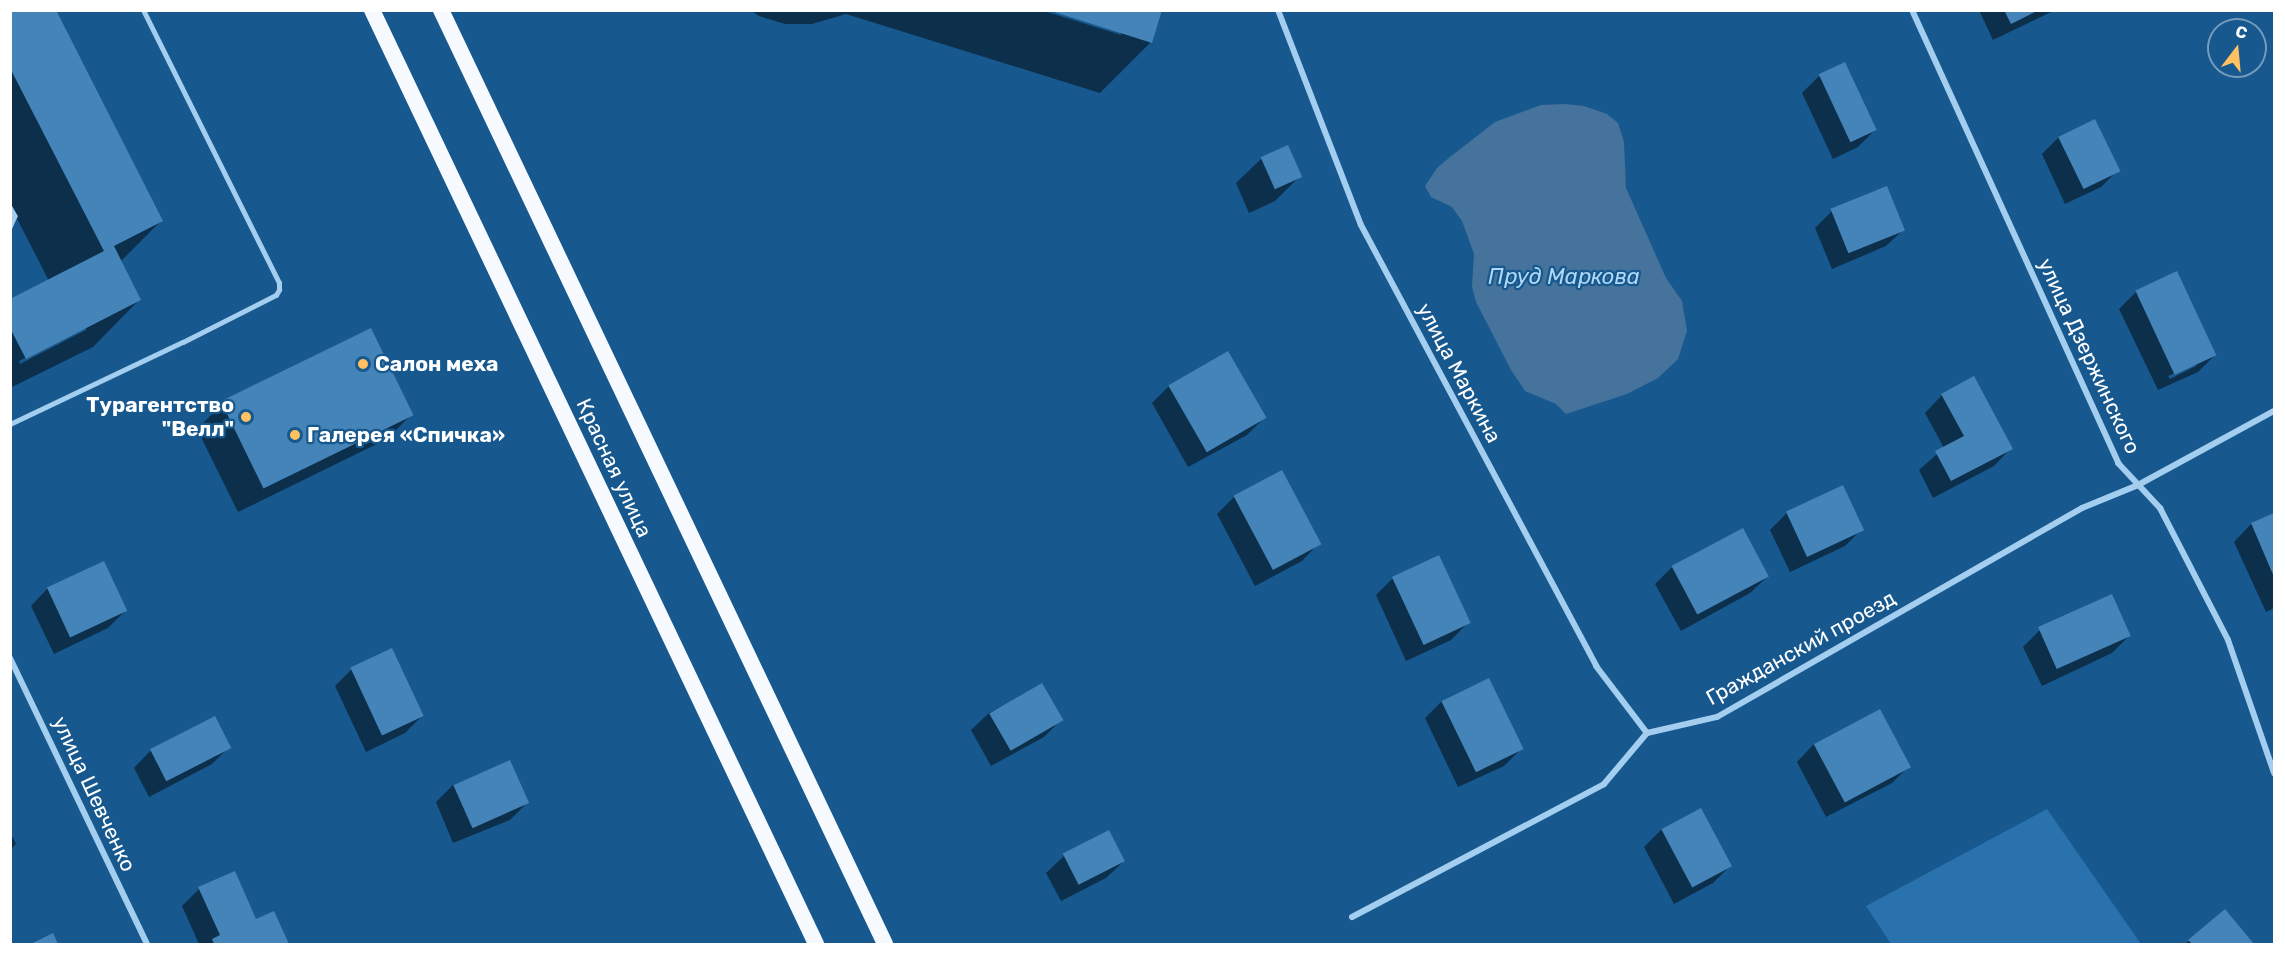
<!DOCTYPE html>
<html>
<head>
<meta charset="utf-8">
<style>
	body { margin:0 }
	#map { position:relative; width:2285px; height:955px; overflow:hidden; background:#17588e; font-family:Rubik,sans-serif }
	div>[style] { position:absolute }
	[style*='--x'] { left:calc(var(--x)*1px); top:calc(var(--y)*1px); width:calc(var(--w)*1px); rotate:calc(var(--a)*1deg) }
	.green>* { inset:0; background:#2a72ad }
	.water>* { inset:0; background:#45739b }
	.shadow>* { inset:0; background:#0007 }
	.building>* { inset:0; background:#4484b8; transform-origin:0 0 }
	.service>* { height:4.5px; margin:-2.25px; padding:0 2.25px; transform-origin:2.25px; border-radius:2.25px; background:#a3ceef }
	.minor>* { height:6px; margin:-3px; padding:0 3px; transform-origin:3px; border-radius:3px; background:#a3ceef }
	.trunk>* { height:16px; margin:-8px; padding:0 8px; transform-origin:8px; border-radius:8px; background:#f6faff }
	.dots>* { width:16px; height:16px; translate:-50% -50%; box-sizing:border-box; border:3px solid #17588e; border-radius:50% }
	span { translate:-50% -50%; white-space:nowrap; text-align:center; line-height:1.15; -webkit-text-stroke:4.5px #17588e; paint-order:stroke }
	.street-label { font-size:21px; color:#fff }
	.poi-label { font-size:21px; color:#fff; font-weight:700 }
	.left { translate:0 -50%; text-align:left }
	.right { translate:-100% -50%; text-align:right }
	.water-label { font-size:22px; color:#afd7f6; font-style:italic }
	.frame { position:absolute; inset:0; border:12px solid #fff; pointer-events:none }
	.north { position:absolute; left:2207px; top:18px; width:60px; height:60px; box-sizing:border-box; background:#17588e; border:2px solid #749bbb; border-radius:50%; rotate:16deg; font-size:16px; font-weight:700; line-height:24px; text-align:center; color:#fff }
	.north::after { content:''; display:block; margin:auto; width:21px; height:27px; background:#ffc162; clip-path:polygon(50% 0,100% 100%,50% 72%,0 100%) }
</style>
</head>
<body>
<div id="map">
	<div class="green">
		<i style="clip-path:polygon(2047px 809px,2141px 944px,1891px 944px,1866px 906px)"></i>
	</div>
	<div class="water">
		<i style="clip-path:polygon(1564px 104px,1584px 106px,1607px 114px,1618px 123px,1624px 142px,1626px 188px,1666px 278px,1682px 301px,1687px 331px,1678px 359px,1658px 378px,1627px 394px,1566px 414px,1556px 404px,1525px 391px,1511px 370px,1476px 302px,1472px 287px,1474px 254px,1462px 221px,1452px 207px,1431px 197px,1425px 186px,1437px 168px,1450px 157px,1495px 122px,1541px 105px)"></i>
	</div>
	<div class="shadow">
		<i style="clip-path:polygon(evenodd,10px 10px,161px 221px,120px 262px,139px 300px,93px 347px,10px 388px,10px 301px,49px 281px,10px 205px,10px 10px,86px 327px,86px 330px,20px 364px,19px 361px,86px 327px)"></i>
		<i style="clip-path:polygon(750px 10px,1041px 10px,1121px 35px,1121px 32px,1160px 10px,1150px 43px,1100px 93px,846px 14px,812px 24px,785px 24px,759px 16px)"></i>
		<i style="clip-path:polygon(1979px 10px,2055px 10px,1993px 40px)"></i>
		<i style="clip-path:polygon(1819px 76px,1875px 130px,1858px 147px,1833px 159px,1802px 93px)"></i>
		<i style="clip-path:polygon(2059px 137px,2118px 170px,2101px 187px,2065px 204px,2042px 154px)"></i>
		<i style="clip-path:polygon(1261px 159px,1300px 176px,1275px 201px,1249px 213px,1236px 183px)"></i>
		<i style="clip-path:polygon(1832px 211px,1904px 229px,1886px 246px,1832px 269px,1815px 228px)"></i>
		<i style="clip-path:polygon(evenodd,2176px 273px,2215px 355px,2198px 372px,2158px 390px,2119px 309px,2136px 292px,2176px 273px,2196px 363px,2196px 366px,2170px 379px,2168px 376px,2196px 363px)"></i>
		<i style="clip-path:polygon(370px 330px,412px 414px,387px 439px,238px 512px,197px 429px,222px 404px)"></i>
		<i style="clip-path:polygon(1169px 386px,1264px 418px,1247px 435px,1188px 467px,1152px 403px)"></i>
		<i style="clip-path:polygon(1942px 395px,2011px 448px,1994px 466px,1933px 498px,1919px 470px,1944px 448px,1925px 413px)"></i>
		<i style="clip-path:polygon(1234px 497px,1319px 543px,1302px 561px,1255px 586px,1217px 514px)"></i>
		<i style="clip-path:polygon(1787px 513px,1862px 529px,1845px 546px,1790px 572px,1770px 530px)"></i>
		<i style="clip-path:polygon(2274px 514px,2274px 608px,2266px 612px,2234px 542px,2251px 524px)"></i>
		<i style="clip-path:polygon(1742px 530px,1768px 576px,1750px 593px,1681px 631px,1655px 584px,1672px 567px)"></i>
		<i style="clip-path:polygon(1393px 578px,1468px 623px,1451px 640px,1406px 661px,1376px 595px)"></i>
		<i style="clip-path:polygon(48px 588px,125px 611px,108px 628px,54px 654px,31px 606px)"></i>
		<i style="clip-path:polygon(2040px 630px,2129px 636px,2112px 653px,2042px 686px,2023px 647px)"></i>
		<i style="clip-path:polygon(352px 669px,422px 716px,405px 733px,366px 752px,335px 686px)"></i>
		<i style="clip-path:polygon(1042px 685px,1061px 720px,1044px 737px,991px 766px,971px 730px,989px 713px)"></i>
		<i style="clip-path:polygon(1442px 701px,1521px 749px,1504px 766px,1458px 787px,1425px 718px)"></i>
		<i style="clip-path:polygon(1814px 744px,1909px 766px,1892px 783px,1826px 817px,1797px 762px)"></i>
		<i style="clip-path:polygon(229px 747px,212px 764px,149px 797px,134px 768px,151px 750px)"></i>
		<i style="clip-path:polygon(453px 785px,527px 803px,510px 820px,453px 843px,436px 802px)"></i>
		<i style="clip-path:polygon(1700px 810px,1730px 866px,1713px 883px,1674px 904px,1644px 847px,1661px 830px)"></i>
		<i style="clip-path:polygon(10px 832px,16px 844px,10px 850px)"></i>
		<i style="clip-path:polygon(1064px 856px,1124px 861px,1106px 878px,1061px 901px,1046px 873px)"></i>
		<i style="clip-path:polygon(199px 889px,256px 921px,274px 913px,288px 944px,199px 944px,182px 906px)"></i>
		<i style="clip-path:polygon(2225px 911px,2252px 944px,2185px 944px,2189px 941px)"></i>
	</div>
	<div class="building">
		<i style="clip-path:polygon(10px 10px,56px 10px,163px 221px,114px 246px,141px 300px,26px 359px,10px 328px,10px 299px,104px 251px,10px 68px)"></i>
		<i style="clip-path:polygon(1048px 10px,1162px 10px,1152px 43px)"></i>
		<i style="clip-path:polygon(2004px 10px,2039px 10px,2011px 24px)"></i>
		<i style="left:1845px;top:62px;width:75px;height:29px;rotate:65deg"></i>
		<i style="left:2095px;top:119px;width:58px;height:41px;rotate:64deg"></i>
		<i style="left:1288px;top:145px;width:35px;height:30px;rotate:66deg"></i>
		<i style="left:1887px;top:186px;width:48px;height:61px;rotate:68deg"></i>
		<i style="left:2177px;top:271px;width:93px;height:46px;rotate:65deg"></i>
		<i style="left:371px;top:328px;width:97px;height:167px;rotate:64deg"></i>
		<i style="left:1228px;top:351px;width:77px;height:69px;rotate:60deg"></i>
		<i style="clip-path:polygon(1974px 376px,2013px 449px,1951px 481px,1935px 451px,1964px 436px,1941px 394px)"></i>
		<i style="left:1282px;top:470px;width:84px;height:55px;rotate:62deg"></i>
		<i style="left:1843px;top:485px;width:50px;height:63px;rotate:65deg"></i>
		<i style="clip-path:polygon(2274px 513px,2274px 577px,2251px 523px)"></i>
		<i style="left:1743px;top:528px;width:55px;height:81px;rotate:62deg"></i>
		<i style="left:1439px;top:555px;width:75px;height:52px;rotate:65deg"></i>
		<i style="left:104px;top:561px;width:55px;height:63px;rotate:65deg"></i>
		<i style="left:2112px;top:594px;width:46px;height:81px;rotate:66deg"></i>
		<i style="left:392px;top:648px;width:75px;height:46px;rotate:65deg"></i>
		<i style="left:1489px;top:678px;width:79px;height:53px;rotate:64deg"></i>
		<i style="left:1042px;top:683px;width:43px;height:61px;rotate:60deg"></i>
		<i style="left:1880px;top:709px;width:66px;height:75px;rotate:62deg"></i>
		<i style="left:215px;top:716px;width:36px;height:73px;rotate:63deg"></i>
		<i style="left:510px;top:760px;width:47px;height:62px;rotate:66deg"></i>
		<i style="left:1701px;top:808px;width:66px;height:45px;rotate:62deg"></i>
		<i style="left:1109px;top:830px;width:35px;height:52px;rotate:63deg"></i>
		<i style="clip-path:polygon(235px 871px,256px 919px,274px 911px,289px 944px,214px 944px,212px 939px,220px 935px,198px 887px)"></i>
		<i style="clip-path:polygon(2225px 909px,2254px 944px,2192px 944px,2188px 940px)"></i>
		<i style="clip-path:polygon(53px 933px,58px 944px,31px 944px)"></i>
	</div>
	<div class="service">
		<i style="--x:10;--y:207;--w:10;--a:61"></i>
		<i style="--x:15;--y:216;--w:12;--a:114"></i>
		<i style="--x:10;--y:424;--w:191;--a:-25.4"></i>
		<i style="--x:183;--y:342;--w:104;--a:-26.8"></i>
		<i style="--x:276;--y:295;--w:6;--a:-59"></i>
		<i style="--x:279;--y:290;--w:7;--a:-90"></i>
		<i style="--x:279;--y:283;--w:305;--a:-116.5"></i>
	</div>
	<div class="minor">
		<i style="--x:1278;--y:10;--w:230;--a:68.9"></i>
		<i style="--x:1361;--y:225;--w:500;--a:61.9"></i>
		<i style="--x:1596;--y:666;--w:84;--a:52.7"></i>
		<i style="--x:1912;--y:10;--w:498;--a:65.5"></i>
		<i style="--x:2118;--y:463;--w:62;--a:47"></i>
		<i style="--x:2160;--y:508;--w:148;--a:62.7"></i>
		<i style="--x:2228;--y:640;--w:141;--a:70.9"></i>
		<i style="--x:10;--y:658;--w:317;--a:64.4"></i>
		<i style="--x:1352;--y:917;--w:285;--a:-27.8"></i>
		<i style="--x:1604;--y:784;--w:67;--a:-49.9"></i>
		<i style="--x:1647;--y:733;--w:72;--a:-12.9"></i>
		<i style="--x:1717;--y:717;--w:421;--a:-29.8"></i>
		<i style="--x:2082;--y:508;--w:61;--a:-22.3"></i>
		<i style="--x:2138;--y:485;--w:155;--a:-28.6"></i>
	</div>
	<div class="trunk">
		<i style="--x:372;--y:10;--w:1034;--a:64.57"></i>
		<i style="--x:441;--y:10;--w:1034;--a:64.57"></i>
	</div>
	<div class="dots">
		<i style="left:363px;top:364px;background:#ffc162"></i>
		<i style="left:246px;top:417px;background:#ffc162"></i>
		<i style="left:295px;top:435px;background:#ffc162"></i>
	</div>
	<div class="street-label">
		<span style="left:2089px;top:356px;rotate:65deg">улица Дзержинского</span>
		<span style="left:1459px;top:373px;rotate:62deg">улица Маркина</span>
		<span style="left:614px;top:468px;rotate:65deg">Красная улица</span>
		<span style="left:1801px;top:648px;rotate:-29deg">Гражданский проезд</span>
		<span style="left:94px;top:794px;rotate:65deg">улица Шевченко</span>
	</div>
	<div class="poi-label">
		<span class="left" style="left:375px;top:364px">Салон меха</span>
		<span class="right" style="left:234px;top:417px">Турагентство<br>"Велл"</span>
		<span class="left" style="left:307px;top:435px">Галерея «Спичка»</span>
	</div>
	<div class="water-label">
		<span style="left:1564px;top:277px">Пруд Маркова</span>
	</div>
	<div class="frame"></div>
	<div class="north">С</div>
</div>
</body>
</html>
